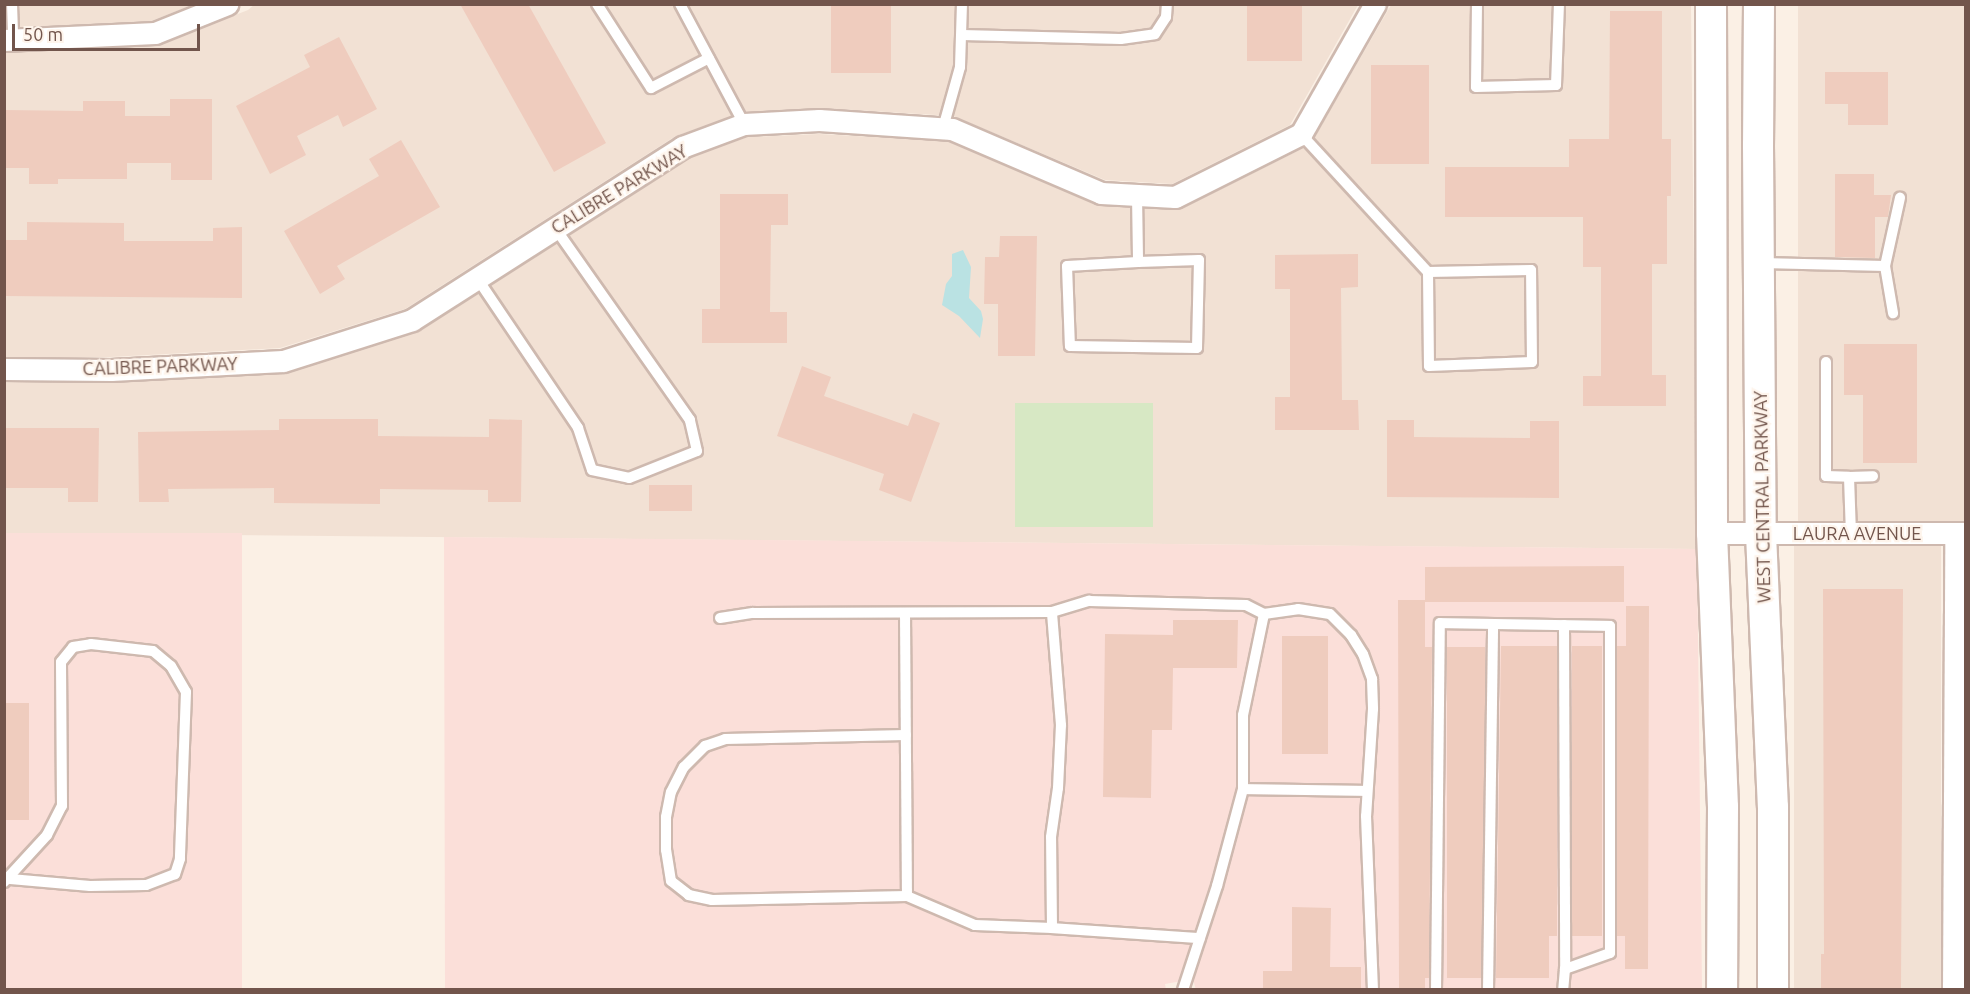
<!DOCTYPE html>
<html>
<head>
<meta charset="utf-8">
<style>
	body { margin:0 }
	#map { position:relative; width:1970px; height:994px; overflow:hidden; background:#fbf0e5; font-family:Ubuntu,sans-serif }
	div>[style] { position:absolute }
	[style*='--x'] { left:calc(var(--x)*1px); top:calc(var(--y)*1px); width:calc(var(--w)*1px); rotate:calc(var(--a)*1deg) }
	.residential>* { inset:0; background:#f2e1d4; transform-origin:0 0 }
	.commercial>* { inset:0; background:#fbdfd9; transform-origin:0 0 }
	.green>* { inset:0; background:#d7e8c4; transform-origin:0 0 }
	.water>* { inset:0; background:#bae2e3 }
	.building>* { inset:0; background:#efccbe; transform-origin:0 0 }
	.roads { filter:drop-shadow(2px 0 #ceb9af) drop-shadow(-2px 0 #ceb9af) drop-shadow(0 2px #ceb9af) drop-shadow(0 -2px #ceb9af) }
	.lane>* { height:10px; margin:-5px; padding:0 5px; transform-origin:5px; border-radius:5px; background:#fff }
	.street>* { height:21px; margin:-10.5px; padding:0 10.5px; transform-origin:10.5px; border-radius:10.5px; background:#fff }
	.secondary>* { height:30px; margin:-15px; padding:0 15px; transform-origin:15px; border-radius:15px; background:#fff }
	span { translate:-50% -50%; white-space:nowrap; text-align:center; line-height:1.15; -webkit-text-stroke:4.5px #fef4eb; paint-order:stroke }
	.street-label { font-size:18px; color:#72554c }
	.frame { position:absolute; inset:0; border:6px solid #72554c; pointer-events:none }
	.scale { position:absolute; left:12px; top:24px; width:188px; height:27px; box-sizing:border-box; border:3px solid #72554c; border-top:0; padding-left:8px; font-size:18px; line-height:21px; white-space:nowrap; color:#72554c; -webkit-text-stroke:4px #fef4eb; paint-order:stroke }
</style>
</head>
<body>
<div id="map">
	<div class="residential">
		<i style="clip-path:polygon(255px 4px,1358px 5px,1290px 125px,1172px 184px,1105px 180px,953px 116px,820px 108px,743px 112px,674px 137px,405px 309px,280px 348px,110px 357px,5px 357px,4px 53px,156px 46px,248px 10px)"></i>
		<i style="clip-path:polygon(4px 5px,192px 5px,151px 21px,5px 28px)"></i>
		<i style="clip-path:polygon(1391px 5px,1691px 5px,1697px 549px,5px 533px,5px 382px,111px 383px,288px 373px,420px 330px,689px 158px,747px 137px,819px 134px,948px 141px,1095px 204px,1174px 210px,1183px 208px,1308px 146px,1313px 140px)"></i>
		<i style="left:1798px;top:5px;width:167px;height:516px"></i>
		<i style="left:1794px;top:546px;width:147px;height:444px"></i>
	</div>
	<div class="commercial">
		<i style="left:5px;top:533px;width:237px;height:457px"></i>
		<i style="clip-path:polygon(444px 537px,1697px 549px,1702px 989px,1196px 990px,1193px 979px,1165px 984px,1166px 990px,445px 989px)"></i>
	</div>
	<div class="green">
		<i style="left:1015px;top:403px;width:138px;height:124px"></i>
	</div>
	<div class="water">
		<i style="clip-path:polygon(963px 250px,971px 267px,969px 298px,981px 311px,983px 319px,980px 338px,959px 316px,942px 305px,946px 284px,952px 276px,952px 254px)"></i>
	</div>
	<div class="building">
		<i style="clip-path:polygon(460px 4px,528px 4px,606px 143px,554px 172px)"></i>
		<i style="left:831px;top:4px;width:60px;height:69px"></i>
		<i style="left:1247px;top:4px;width:55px;height:57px"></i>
		<i style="clip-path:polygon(1610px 11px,1662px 11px,1662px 139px,1671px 139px,1671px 196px,1667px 196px,1667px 264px,1652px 264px,1652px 375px,1666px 375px,1666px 406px,1583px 406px,1583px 376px,1601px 376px,1601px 267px,1583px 267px,1583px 217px,1445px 217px,1445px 167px,1569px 167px,1569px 139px,1609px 139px)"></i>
		<i style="clip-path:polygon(339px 37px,377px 109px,343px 127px,338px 115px,297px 136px,306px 155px,270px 174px,236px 106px,310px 67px,304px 55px)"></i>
		<i style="left:1371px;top:65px;width:58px;height:99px"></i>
		<i style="clip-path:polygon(1825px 72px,1888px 72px,1888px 125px,1848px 125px,1848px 104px,1825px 104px)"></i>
		<i style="clip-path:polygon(170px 99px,212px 99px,212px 180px,171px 180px,171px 163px,127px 163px,127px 179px,58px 179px,58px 184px,29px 184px,29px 168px,4px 168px,4px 110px,83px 111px,83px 101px,125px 101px,125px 116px,170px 116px)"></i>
		<i style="clip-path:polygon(401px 140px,440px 207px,337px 266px,345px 279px,320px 294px,284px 231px,379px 176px,369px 159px)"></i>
		<i style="clip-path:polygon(1835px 174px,1874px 174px,1874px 195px,1891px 195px,1888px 217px,1875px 217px,1875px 258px,1835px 257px)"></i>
		<i style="clip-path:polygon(720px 194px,788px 194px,788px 225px,771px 225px,770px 312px,787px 312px,787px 343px,702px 343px,702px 309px,720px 309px)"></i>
		<i style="clip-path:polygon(27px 222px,124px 223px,124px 241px,213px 241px,213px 228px,242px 227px,242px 298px,4px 296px,4px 240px,27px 240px)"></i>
		<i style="clip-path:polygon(1000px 236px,1037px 236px,1035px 356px,998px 356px,998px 304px,984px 304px,985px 257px,999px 257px)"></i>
		<i style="clip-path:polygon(1358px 254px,1358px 287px,1341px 288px,1342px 400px,1358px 400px,1359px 430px,1275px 430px,1275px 397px,1290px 397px,1290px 289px,1275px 289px,1275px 255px)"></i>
		<i style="clip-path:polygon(1844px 344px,1917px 344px,1917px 463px,1863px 463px,1863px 395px,1844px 395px)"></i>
		<i style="clip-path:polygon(802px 366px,831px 377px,824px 396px,908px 426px,913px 413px,940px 423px,911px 502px,879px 490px,884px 474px,777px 436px)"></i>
		<i style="clip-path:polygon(279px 419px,378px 419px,378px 436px,489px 437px,489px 419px,522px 420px,521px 502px,488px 502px,488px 490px,380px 489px,380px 504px,274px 503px,274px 488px,168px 489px,169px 502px,139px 502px,138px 432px,279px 430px)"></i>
		<i style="clip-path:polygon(1387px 420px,1414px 420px,1414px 437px,1530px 438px,1530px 421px,1559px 421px,1559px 498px,1387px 497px)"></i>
		<i style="clip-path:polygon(4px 428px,99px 428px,98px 502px,68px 502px,68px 488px,4px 488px)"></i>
		<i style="left:649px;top:485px;width:43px;height:26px"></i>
		<i style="clip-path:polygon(1624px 566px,1624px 602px,1425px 602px,1425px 647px,1432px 647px,1429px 978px,1425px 978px,1425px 990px,1399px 990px,1398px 600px,1425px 600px,1425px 567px)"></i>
		<i style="clip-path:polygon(1823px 589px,1903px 589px,1901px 990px,1821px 990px,1821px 954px,1824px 954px)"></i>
		<i style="clip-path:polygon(1626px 606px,1649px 606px,1648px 969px,1625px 969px,1625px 936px,1617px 936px,1617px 646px,1626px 646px)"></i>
		<i style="clip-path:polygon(1173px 620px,1238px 620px,1237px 668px,1173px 668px,1172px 730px,1152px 730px,1151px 798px,1103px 797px,1105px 634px,1173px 635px)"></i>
		<i style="left:1282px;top:636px;width:46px;height:118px"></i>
		<i style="clip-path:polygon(1501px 646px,1557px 646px,1557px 936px,1549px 936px,1549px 978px,1496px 978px)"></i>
		<i style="left:1572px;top:646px;width:30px;height:290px"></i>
		<i style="left:1447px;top:647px;width:38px;height:331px"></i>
		<i style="left:4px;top:703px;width:25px;height:117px"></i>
		<i style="clip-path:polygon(1292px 907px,1331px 908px,1330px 967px,1361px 967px,1361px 990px,1263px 990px,1263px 971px,1292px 971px)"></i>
	</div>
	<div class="roads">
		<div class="lane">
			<i style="--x:12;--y:4;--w:36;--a:88"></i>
			<i style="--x:597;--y:4;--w:100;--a:57.3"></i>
			<i style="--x:651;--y:88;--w:65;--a:-27.3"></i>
			<i style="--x:680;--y:4;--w:136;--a:61.9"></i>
			<i style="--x:1477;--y:4;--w:83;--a:90.7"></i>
			<i style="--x:1476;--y:87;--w:80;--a:-1.4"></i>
			<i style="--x:1556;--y:85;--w:81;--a:-87.9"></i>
			<i style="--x:962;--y:35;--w:159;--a:1.4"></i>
			<i style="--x:1121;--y:39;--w:34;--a:-8"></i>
			<i style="--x:1155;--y:34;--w:20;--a:-57"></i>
			<i style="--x:1166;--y:17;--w:13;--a:-86"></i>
			<i style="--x:943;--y:128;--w:63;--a:-74.4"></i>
			<i style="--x:960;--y:67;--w:63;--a:-88.2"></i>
			<i style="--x:1301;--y:134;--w:188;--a:47.4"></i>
			<i style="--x:1428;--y:272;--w:94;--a:89.4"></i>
			<i style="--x:1429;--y:366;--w:103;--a:-2.2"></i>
			<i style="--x:1532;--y:362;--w:92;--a:-90.6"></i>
			<i style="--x:1531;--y:270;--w:103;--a:178.9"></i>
			<i style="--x:1137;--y:195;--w:67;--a:89.1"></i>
			<i style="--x:1138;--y:262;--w:71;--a:176.8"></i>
			<i style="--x:1067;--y:266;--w:80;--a:87.9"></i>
			<i style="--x:1070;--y:346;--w:127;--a:0.9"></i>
			<i style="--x:1197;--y:348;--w:88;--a:-88.7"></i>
			<i style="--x:1199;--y:260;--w:61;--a:178.1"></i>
			<i style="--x:1762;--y:263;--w:123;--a:1.4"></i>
			<i style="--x:1885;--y:266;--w:48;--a:80.3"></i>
			<i style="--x:1885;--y:266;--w:70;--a:-77.6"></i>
			<i style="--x:477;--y:278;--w:181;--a:56"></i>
			<i style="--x:578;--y:428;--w:44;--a:71.6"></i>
			<i style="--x:592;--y:470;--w:38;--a:12"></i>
			<i style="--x:629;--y:478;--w:73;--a:-21.7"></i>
			<i style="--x:697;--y:451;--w:32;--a:-103"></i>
			<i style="--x:690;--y:420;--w:235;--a:-125.1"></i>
			<i style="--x:1826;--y:362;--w:114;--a:90"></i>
			<i style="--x:1826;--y:476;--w:23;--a:2"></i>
			<i style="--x:1849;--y:477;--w:57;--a:88"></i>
			<i style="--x:1849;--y:477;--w:24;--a:-2"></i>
			<i style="--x:905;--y:614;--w:282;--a:89.6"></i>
			<i style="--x:907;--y:896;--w:195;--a:178.8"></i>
			<i style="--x:712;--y:900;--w:24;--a:-168"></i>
			<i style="--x:689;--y:895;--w:23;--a:-142"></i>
			<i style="--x:671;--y:881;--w:31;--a:-99"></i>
			<i style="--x:666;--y:850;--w:33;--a:-90"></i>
			<i style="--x:666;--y:817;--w:25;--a:-79"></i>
			<i style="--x:671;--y:792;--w:28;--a:-63"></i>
			<i style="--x:684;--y:767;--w:30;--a:-45"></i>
			<i style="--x:705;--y:746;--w:21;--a:-19"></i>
			<i style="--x:725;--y:739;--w:181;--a:-1.3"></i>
			<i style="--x:1264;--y:614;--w:34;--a:-8"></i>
			<i style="--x:1298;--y:609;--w:32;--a:9"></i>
			<i style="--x:1330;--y:614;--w:30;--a:45"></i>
			<i style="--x:1351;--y:635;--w:22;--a:58"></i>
			<i style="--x:1363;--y:654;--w:27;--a:70"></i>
			<i style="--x:1372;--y:679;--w:30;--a:88"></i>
			<i style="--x:1373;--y:709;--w:107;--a:93.7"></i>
			<i style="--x:1366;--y:816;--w:174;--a:87.7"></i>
			<i style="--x:720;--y:618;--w:33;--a:-9"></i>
			<i style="--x:753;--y:613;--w:299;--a:-0.2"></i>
			<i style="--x:1052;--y:612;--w:39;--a:-17"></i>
			<i style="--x:1089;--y:601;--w:157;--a:1.5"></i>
			<i style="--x:1246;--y:605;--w:20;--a:27"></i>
			<i style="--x:1264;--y:614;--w:103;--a:101.7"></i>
			<i style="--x:1243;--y:715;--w:74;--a:90"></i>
			<i style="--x:1243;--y:789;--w:100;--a:105"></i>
			<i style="--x:1217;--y:886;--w:109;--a:108.1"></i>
			<i style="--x:1564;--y:625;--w:344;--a:89.8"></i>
			<i style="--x:1243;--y:789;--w:124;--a:0.9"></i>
			<i style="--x:4;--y:882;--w:64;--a:-47.5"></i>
			<i style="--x:47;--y:835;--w:33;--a:-63"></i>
			<i style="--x:62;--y:806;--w:144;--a:-90.4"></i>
			<i style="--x:61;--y:662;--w:19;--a:-51"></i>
			<i style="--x:73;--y:647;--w:18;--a:-9"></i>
			<i style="--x:91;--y:644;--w:62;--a:6.4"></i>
			<i style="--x:153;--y:651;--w:23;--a:40"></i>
			<i style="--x:171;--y:666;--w:30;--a:60"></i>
			<i style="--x:186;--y:692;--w:167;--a:92.1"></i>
			<i style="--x:180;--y:859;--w:16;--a:108"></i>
			<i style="--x:175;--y:874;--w:31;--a:159"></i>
			<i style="--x:146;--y:885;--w:56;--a:179"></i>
			<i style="--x:90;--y:886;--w:80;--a:-175"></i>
			<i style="--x:907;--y:896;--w:74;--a:23.1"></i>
			<i style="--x:975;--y:925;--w:77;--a:2.2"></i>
			<i style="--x:1052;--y:928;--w:91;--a:-90.6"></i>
			<i style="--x:1051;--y:837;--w:49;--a:-81.9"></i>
			<i style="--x:1058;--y:788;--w:63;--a:-87.3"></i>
			<i style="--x:1061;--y:725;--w:113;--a:-94.6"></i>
			<i style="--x:1052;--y:928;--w:148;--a:3.9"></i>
			<i style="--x:1436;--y:990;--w:367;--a:-89.4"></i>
			<i style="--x:1440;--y:623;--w:170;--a:1"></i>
			<i style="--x:1610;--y:626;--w:327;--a:90"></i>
			<i style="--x:1610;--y:953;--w:48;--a:160.4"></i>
			<i style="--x:1565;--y:969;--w:21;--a:95"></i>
			<i style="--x:1488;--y:990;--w:366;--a:-89.2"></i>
		</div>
		<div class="street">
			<i style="--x:4;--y:40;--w:151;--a:-2.7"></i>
			<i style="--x:155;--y:33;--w:78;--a:-21.9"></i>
			<i style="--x:4;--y:369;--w:107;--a:0.5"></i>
			<i style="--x:111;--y:370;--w:172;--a:-3"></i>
			<i style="--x:283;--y:361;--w:135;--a:-17.6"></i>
			<i style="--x:412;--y:320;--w:321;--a:-32.6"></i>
			<i style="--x:682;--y:147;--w:66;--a:-20.4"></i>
			<i style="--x:744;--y:124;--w:75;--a:-3.1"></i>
			<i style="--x:819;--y:120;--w:133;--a:3.9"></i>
			<i style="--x:952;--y:129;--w:162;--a:23.2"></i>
			<i style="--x:1101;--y:193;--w:74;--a:3.1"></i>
			<i style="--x:1175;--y:197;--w:141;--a:-26.6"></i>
			<i style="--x:1301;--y:134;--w:150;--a:-60.4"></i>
			<i style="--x:1712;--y:533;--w:254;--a:0"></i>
			<i style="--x:1953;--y:990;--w:457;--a:-89.7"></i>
		</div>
		<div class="secondary">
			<i style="--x:1711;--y:4;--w:529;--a:89.89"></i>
			<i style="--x:1712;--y:533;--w:274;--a:87.7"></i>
			<i style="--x:1723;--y:807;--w:183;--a:90.3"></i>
			<i style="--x:1759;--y:4;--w:141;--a:90.4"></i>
			<i style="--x:1758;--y:145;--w:389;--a:89.6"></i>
			<i style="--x:1761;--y:534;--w:273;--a:87.5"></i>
			<i style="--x:1773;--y:807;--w:183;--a:90"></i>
		</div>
	</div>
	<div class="street-label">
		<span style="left:619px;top:189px;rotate:-31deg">CALIBRE PARKWAY</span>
		<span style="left:160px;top:366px;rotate:-2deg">CALIBRE PARKWAY</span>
		<span style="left:1762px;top:497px;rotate:-91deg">WEST CENTRAL PARKWAY</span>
		<span style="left:1857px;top:533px">LAURA AVENUE</span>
	</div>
	<div class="frame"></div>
	<div class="scale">50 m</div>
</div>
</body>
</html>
